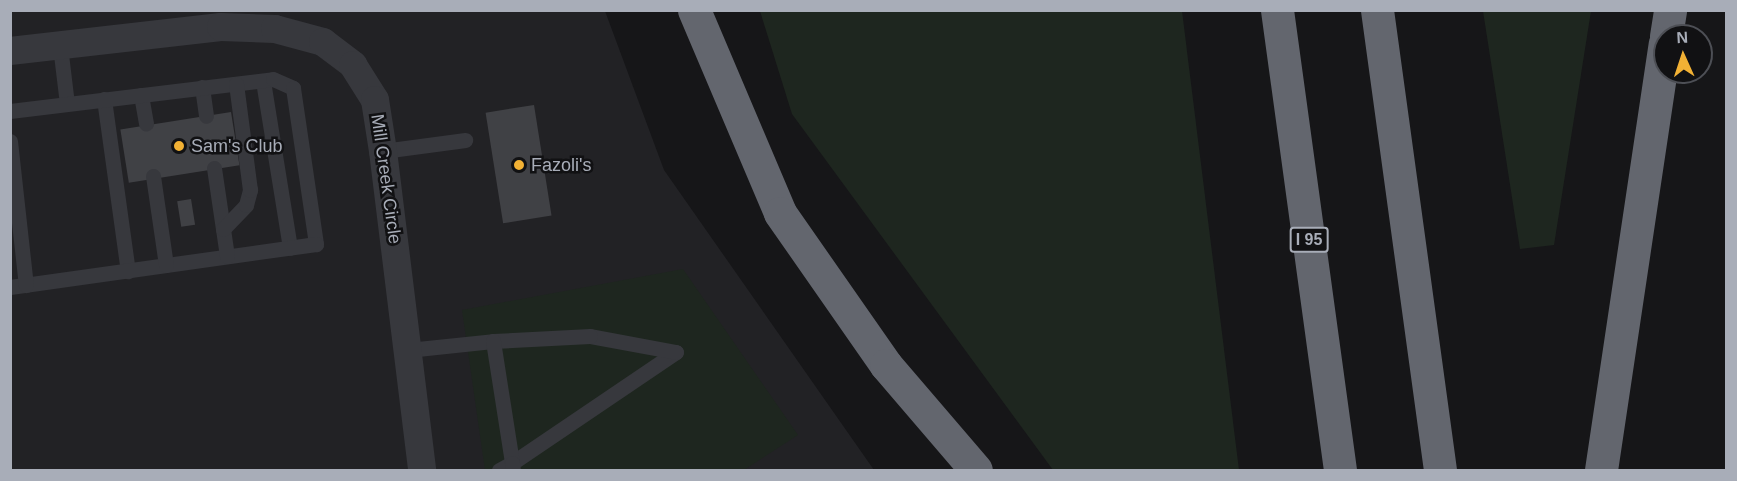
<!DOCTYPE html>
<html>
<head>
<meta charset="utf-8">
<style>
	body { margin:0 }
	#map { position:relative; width:1737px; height:481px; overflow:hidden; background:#161618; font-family:Arial,sans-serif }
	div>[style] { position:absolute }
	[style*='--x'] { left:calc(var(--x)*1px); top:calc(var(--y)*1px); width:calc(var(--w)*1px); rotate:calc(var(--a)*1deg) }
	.built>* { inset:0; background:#222225 }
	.green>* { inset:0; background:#1e261f }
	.building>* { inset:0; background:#404145; transform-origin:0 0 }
	.lane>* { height:15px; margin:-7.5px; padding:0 7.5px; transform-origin:7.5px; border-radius:7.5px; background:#37383d }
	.street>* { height:28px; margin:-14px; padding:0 14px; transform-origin:14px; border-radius:14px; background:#37383d }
	.highway>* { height:33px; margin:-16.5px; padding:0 16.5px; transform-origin:16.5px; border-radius:16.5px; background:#63666e }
	.dots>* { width:16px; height:16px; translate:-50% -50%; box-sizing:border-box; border:3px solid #111113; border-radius:50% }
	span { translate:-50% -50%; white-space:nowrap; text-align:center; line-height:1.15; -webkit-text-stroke:5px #111113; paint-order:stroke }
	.shield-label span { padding:2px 4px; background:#111113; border:2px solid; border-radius:4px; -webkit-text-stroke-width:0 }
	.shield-label { font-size:16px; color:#a8adb8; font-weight:700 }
	.poi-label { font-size:18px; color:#a8adb8 }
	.left { translate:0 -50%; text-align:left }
	.street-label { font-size:18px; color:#a8adb8 }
	.frame { position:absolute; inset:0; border:12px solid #a8adb8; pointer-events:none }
	.north { position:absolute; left:1653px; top:24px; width:60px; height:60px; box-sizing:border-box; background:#111113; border:2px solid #4d4f55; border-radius:50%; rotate:357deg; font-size:16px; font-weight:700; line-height:24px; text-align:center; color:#a8adb8 }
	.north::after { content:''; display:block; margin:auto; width:21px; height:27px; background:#f2b134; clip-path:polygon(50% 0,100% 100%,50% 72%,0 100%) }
</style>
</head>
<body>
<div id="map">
	<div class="built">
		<i style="clip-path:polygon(10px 11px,605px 11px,664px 170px,874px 470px,11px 470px)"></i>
	</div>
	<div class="green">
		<i style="clip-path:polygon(760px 11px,1182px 11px,1239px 470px,1053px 470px,792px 114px)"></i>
		<i style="clip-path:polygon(1483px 11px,1591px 11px,1554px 245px,1520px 249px)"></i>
		<i style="clip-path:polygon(683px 269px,798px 435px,744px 470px,485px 470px,462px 310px)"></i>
	</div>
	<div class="building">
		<i style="left:534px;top:105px;width:112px;height:49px;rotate:81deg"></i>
		<i style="left:231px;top:112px;width:54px;height:112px;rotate:81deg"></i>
		<i style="left:191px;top:199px;width:26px;height:14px;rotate:81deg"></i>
	</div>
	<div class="lane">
		<i style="--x:60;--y:46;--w:58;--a:83.1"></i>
		<i style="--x:263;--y:81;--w:169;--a:80.8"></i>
		<i style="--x:202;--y:87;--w:29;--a:82"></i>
		<i style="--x:141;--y:95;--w:29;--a:80"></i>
		<i style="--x:104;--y:99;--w:174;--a:82.1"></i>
		<i style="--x:10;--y:111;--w:265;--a:-6.9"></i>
		<i style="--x:273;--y:79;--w:22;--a:24"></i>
		<i style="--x:293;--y:88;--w:158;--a:81.6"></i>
		<i style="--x:316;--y:244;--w:309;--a:172"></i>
		<i style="--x:10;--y:141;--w:145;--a:83.7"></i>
		<i style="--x:383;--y:151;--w:83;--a:-7.6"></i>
		<i style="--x:214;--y:168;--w:89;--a:81.6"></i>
		<i style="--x:153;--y:176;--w:90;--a:81.7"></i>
		<i style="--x:223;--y:229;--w:33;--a:-46"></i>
		<i style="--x:246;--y:205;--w:16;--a:-75"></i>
		<i style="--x:250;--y:190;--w:107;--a:-97.5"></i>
		<i style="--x:408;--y:350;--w:85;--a:-6"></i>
		<i style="--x:499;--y:470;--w:15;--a:-28"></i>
		<i style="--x:512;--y:463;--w:198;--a:-34.1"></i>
		<i style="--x:676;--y:352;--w:87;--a:-169.5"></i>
		<i style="--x:590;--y:336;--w:97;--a:177"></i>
		<i style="--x:493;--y:341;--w:123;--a:81.1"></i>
		<i style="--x:512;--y:463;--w:7;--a:82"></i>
	</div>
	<div class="street">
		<i style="--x:10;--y:51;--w:212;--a:-6.5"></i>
		<i style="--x:221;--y:27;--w:54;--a:2.1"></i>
		<i style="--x:275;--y:29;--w:50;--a:15.2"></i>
		<i style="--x:323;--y:42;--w:38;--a:37"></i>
		<i style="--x:353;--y:65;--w:41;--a:57.8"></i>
		<i style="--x:375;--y:100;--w:52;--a:81.1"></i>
		<i style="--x:383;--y:151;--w:321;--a:83"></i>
	</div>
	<div class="highway">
		<i style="--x:694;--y:10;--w:220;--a:67"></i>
		<i style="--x:780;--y:213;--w:185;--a:55.1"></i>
		<i style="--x:886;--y:365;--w:138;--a:49.4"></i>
		<i style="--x:1277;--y:10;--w:464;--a:82.2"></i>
		<i style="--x:1377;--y:10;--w:464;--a:82.2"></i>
		<i style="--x:1666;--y:36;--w:26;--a:-81"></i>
		<i style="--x:1601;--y:470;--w:431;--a:-81.5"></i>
	</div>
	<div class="dots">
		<i style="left:179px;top:146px;background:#f2b134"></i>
		<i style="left:519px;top:165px;background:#f2b134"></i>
	</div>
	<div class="shield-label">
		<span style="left:1309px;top:240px">I 95</span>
	</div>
	<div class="poi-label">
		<span class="left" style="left:191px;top:146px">Sam's Club</span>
		<span class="left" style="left:531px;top:165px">Fazoli's</span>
	</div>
	<div class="street-label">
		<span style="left:386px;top:179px;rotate:82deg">Mill Creek Circle</span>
	</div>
	<div class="frame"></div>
	<div class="north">N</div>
</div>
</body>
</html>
